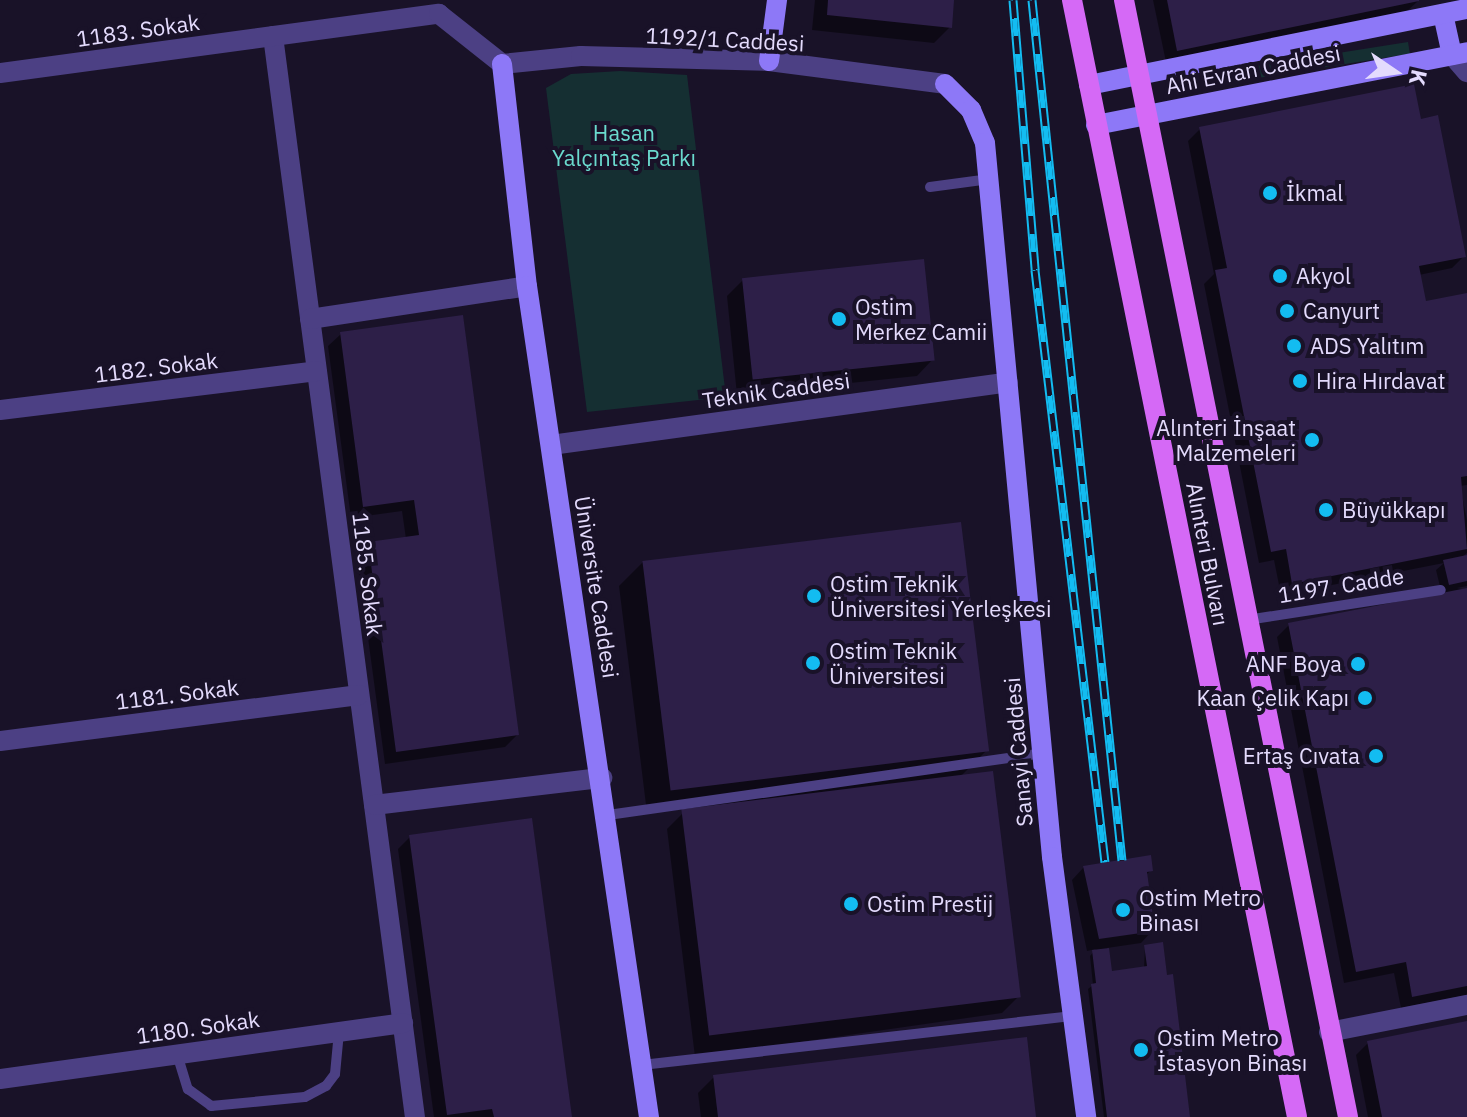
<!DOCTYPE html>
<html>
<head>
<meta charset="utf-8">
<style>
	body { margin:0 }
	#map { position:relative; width:1467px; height:1117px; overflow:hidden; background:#191228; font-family:"IBM Plex Sans",sans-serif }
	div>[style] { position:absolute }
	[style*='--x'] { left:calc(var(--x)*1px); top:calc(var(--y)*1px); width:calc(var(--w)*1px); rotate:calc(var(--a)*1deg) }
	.green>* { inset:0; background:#152f32; transform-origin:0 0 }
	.shadow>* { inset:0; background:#0007 }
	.building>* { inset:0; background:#2d1f48; transform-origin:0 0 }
	.lane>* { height:10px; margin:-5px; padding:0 5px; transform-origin:5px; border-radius:5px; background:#4c4084 }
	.street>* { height:20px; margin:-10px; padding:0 10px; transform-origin:10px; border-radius:10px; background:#4c4084 }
	.secondary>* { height:20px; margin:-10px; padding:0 10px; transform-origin:10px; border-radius:10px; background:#8d78f7 }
	.primary>* { height:20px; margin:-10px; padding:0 10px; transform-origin:10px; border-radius:10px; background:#d569f6 }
	.rail>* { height:9px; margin-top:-4.5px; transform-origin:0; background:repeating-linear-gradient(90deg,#191228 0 18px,#13bcf1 0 36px); box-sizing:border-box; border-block:2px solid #13bcf1 }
	.dots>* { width:22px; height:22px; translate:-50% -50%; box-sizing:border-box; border:4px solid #191228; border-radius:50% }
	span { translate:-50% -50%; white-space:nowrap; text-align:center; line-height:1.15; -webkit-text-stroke:8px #191228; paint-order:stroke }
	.street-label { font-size:22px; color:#e4dbfd }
	.park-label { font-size:22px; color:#6adace }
	.poi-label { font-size:22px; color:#e4dbfd }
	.left { translate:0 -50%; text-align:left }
	.right { translate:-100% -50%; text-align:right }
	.north { position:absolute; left:1355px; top:32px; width:80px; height:80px; -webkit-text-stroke:6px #191228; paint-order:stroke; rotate:103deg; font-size:22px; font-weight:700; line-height:32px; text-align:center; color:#e4dbfd }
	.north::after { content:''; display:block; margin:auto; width:28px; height:36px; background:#e4dbfd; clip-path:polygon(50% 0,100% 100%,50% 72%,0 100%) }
</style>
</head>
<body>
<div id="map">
	<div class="green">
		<i style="left:1408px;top:42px;width:12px;height:210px;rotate:81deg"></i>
		<i style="clip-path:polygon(620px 71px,687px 75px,726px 397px,587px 412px,546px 88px,571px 74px)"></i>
	</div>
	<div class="shadow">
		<i style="clip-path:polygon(815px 0,952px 0,950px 27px,934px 43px,812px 30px)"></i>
		<i style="clip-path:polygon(1153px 0,1417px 0,1418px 1px,1405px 13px,1166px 62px)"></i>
		<i style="clip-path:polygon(1419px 121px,1464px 256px,1452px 268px,1419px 275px,1425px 304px,1467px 295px,1467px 485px,1460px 486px,1467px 520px,1467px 553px,1461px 558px,1467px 557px,1467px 586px,1457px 588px,1467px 590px,1467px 995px,1401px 1008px,1394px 973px,1344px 983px,1277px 637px,1289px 625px,1442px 595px,1436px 570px,1444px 563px,1281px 595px,1274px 560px,1259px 563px,1204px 284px,1214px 274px,1188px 141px,1200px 129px)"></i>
		<i style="clip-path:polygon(743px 280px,933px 359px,917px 376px,737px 395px,727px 296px)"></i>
		<i style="clip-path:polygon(461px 317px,517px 735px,505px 747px,385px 764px,357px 556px,369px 544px,406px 539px,402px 511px,351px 518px,328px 346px,341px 334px)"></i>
		<i style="clip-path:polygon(643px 562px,986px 751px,959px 778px,1018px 997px,1002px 1013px,695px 1057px,667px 829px,683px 813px,799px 798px,647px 813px,619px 586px)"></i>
		<i style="clip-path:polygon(410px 837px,570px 1117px,434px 1117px,398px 849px)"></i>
		<i style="clip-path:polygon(1084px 867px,1151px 870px,1145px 876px,1153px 930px,1141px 943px,1107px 948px,1110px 973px,1144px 969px,1145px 946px,1188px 1117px,1104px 1117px,1088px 989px,1093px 985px,1090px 956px,1096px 949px,1087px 951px,1072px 880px)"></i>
		<i style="clip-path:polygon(1467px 1023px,1467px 1117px,1368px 1117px,1356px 1055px,1368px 1043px)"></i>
		<i style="clip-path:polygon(714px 1077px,1034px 1117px,701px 1117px,698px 1093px)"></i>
	</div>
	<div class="building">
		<i style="clip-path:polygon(828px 0,954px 0,952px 28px,827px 15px)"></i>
		<i style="clip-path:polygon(1167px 0,1419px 0,1419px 1px,1177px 51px)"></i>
		<i style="clip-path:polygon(1414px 84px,1421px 119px,1438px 115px,1466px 257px,1419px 266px,1426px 301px,1467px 293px,1467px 476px,1461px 477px,1467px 549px,1292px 584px,1286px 549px,1271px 552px,1215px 270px,1227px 268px,1199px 127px)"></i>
		<i style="left:924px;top:259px;width:102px;height:183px;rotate:84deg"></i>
		<i style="clip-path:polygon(463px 315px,519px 735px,396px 752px,368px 542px,419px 535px,414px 500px,363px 507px,340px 332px)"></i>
		<i style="left:961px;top:522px;width:231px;height:321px;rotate:83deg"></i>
		<i style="clip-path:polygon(1467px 555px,1467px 581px,1449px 585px,1443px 560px)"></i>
		<i style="clip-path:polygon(1467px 588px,1467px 986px,1412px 997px,1406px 962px,1356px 972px,1288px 623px)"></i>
		<i style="left:993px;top:771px;width:228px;height:314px;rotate:83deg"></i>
		<i style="clip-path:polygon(532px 818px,572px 1117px,494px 1117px,492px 1109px,447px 1115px,409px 835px)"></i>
		<i style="clip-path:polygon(1151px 855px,1153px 871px,1147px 872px,1155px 931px,1099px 939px,1083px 866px)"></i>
		<i style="clip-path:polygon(1163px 942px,1167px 975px,1173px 974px,1190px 1117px,1107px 1117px,1091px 984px,1096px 983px,1092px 950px,1109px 948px,1112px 971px,1147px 966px,1144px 945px)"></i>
		<i style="clip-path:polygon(1467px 1021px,1467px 1117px,1382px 1117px,1367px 1041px)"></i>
		<i style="clip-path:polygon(1027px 1037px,1036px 1117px,718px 1117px,713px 1075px)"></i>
	</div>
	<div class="lane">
		<i style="--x:930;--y:187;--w:60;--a:-7.7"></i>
		<i style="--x:1247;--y:620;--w:196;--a:-8.8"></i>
		<i style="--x:608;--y:815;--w:438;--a:-8.1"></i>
		<i style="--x:177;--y:1054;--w:37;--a:73"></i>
		<i style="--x:188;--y:1089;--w:29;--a:36"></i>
		<i style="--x:211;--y:1106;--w:94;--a:-5.5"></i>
		<i style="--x:305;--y:1097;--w:24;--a:-28"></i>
		<i style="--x:326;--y:1086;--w:15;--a:-53"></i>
		<i style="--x:335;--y:1074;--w:42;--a:-84.6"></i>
		<i style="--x:642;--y:1065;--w:434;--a:-6.5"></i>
	</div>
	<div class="street">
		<i style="--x:273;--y:36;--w:1090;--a:82.52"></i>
		<i style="--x:1452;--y:55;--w:23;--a:49"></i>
		<i style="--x:0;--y:73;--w:443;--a:-7.7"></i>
		<i style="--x:439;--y:14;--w:80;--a:38.4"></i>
		<i style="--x:502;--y:64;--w:79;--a:-5.8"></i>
		<i style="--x:581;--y:56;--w:188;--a:1.5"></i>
		<i style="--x:769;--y:61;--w:177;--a:7.4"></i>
		<i style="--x:310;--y:319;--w:219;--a:-8.6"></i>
		<i style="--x:0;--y:410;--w:319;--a:-7"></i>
		<i style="--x:551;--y:445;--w:461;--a:-7.8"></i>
		<i style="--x:0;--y:741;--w:362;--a:-7.3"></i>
		<i style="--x:374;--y:805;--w:230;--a:-6.8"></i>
		<i style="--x:1329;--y:1032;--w:141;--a:-11.1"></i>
		<i style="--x:0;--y:1079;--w:407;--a:-7.9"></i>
	</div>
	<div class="secondary">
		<i style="--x:1443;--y:14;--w:42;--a:77.6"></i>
		<i style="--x:769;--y:61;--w:62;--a:-82.5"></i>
		<i style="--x:502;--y:64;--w:223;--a:83.6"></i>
		<i style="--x:527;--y:286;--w:840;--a:81.65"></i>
		<i style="--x:945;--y:84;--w:37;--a:45"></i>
		<i style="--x:971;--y:110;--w:36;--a:67"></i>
		<i style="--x:985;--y:143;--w:717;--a:84.64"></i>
		<i style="--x:1052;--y:857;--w:262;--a:82.5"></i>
		<i style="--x:1089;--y:85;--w:386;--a:-11.4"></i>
		<i style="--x:1096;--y:125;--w:378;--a:-11.1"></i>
	</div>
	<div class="primary">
		<i style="--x:1072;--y:0;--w:1139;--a:78.61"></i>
		<i style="--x:1124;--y:0;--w:1139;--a:78.66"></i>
	</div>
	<div class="rail">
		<i style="--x:1013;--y:0;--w:271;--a:85.3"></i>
		<i style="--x:1035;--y:270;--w:596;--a:83.26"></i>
		<i style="--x:1032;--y:0;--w:865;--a:84.03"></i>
	</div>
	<div class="dots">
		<i style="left:1270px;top:193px;background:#13bcf1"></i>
		<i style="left:1280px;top:276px;background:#13bcf1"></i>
		<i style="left:1287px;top:311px;background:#13bcf1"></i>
		<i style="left:839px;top:319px;background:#13bcf1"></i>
		<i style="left:1294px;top:346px;background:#13bcf1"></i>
		<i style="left:1300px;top:381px;background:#13bcf1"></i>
		<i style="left:1312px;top:440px;background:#13bcf1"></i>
		<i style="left:1326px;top:510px;background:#13bcf1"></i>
		<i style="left:814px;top:596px;background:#13bcf1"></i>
		<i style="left:813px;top:663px;background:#13bcf1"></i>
		<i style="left:1358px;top:664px;background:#13bcf1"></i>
		<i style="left:1365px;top:698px;background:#13bcf1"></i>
		<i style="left:1376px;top:756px;background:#13bcf1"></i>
		<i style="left:851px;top:904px;background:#13bcf1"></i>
		<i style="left:1123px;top:910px;background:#13bcf1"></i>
		<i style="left:1141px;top:1050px;background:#13bcf1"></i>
	</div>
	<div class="street-label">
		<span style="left:138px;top:30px;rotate:-8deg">1183. Sokak</span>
		<span style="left:725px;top:39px;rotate:3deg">1192/1 Caddesi</span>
		<span style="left:1253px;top:69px;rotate:-11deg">Ahi Evran Caddesi</span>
		<span style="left:156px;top:367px;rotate:-7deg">1182. Sokak</span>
		<span style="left:776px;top:390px;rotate:-8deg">Teknik Caddesi</span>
		<span style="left:1208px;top:554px;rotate:79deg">Alınteri Bulvarı</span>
		<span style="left:368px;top:574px;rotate:83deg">1185. Sokak</span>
		<span style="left:1341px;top:585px;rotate:-9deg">1197. Cadde</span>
		<span style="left:597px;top:587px;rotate:81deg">Üniversite Caddesi</span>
		<span style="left:177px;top:694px;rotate:-7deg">1181. Sokak</span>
		<span style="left:1018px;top:752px;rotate:-95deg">Sanayi Caddesi</span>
		<span style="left:198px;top:1027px;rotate:-8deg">1180. Sokak</span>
	</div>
	<div class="park-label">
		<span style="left:624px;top:145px">Hasan<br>Yalçıntaş Parkı</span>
	</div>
	<div class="poi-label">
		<span class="left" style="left:1286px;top:193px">İkmal</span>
		<span class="left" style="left:1296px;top:276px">Akyol</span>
		<span class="left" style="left:855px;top:319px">Ostim<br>Merkez Camii</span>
		<span class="left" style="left:1303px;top:311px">Canyurt</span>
		<span class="left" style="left:1310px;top:346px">ADS Yalıtım</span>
		<span class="left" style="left:1316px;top:381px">Hira Hırdavat</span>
		<span class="right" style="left:1296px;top:440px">Alınteri İnşaat<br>Malzemeleri</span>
		<span class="left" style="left:1342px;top:510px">Büyükkapı</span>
		<span class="left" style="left:830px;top:596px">Ostim Teknik<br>Üniversitesi Yerleşkesi</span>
		<span class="left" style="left:829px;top:663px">Ostim Teknik<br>Üniversitesi</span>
		<span class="right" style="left:1342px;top:664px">ANF Boya</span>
		<span class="right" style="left:1349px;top:698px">Kaan Çelik Kapı</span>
		<span class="right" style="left:1360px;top:756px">Ertaş Cıvata</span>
		<span class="left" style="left:1139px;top:910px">Ostim Metro<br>Binası</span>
		<span class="left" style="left:867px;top:904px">Ostim Prestij</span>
		<span class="left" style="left:1157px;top:1050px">Ostim Metro<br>İstasyon Binası</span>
	</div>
	<div class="north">K</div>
</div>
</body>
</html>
